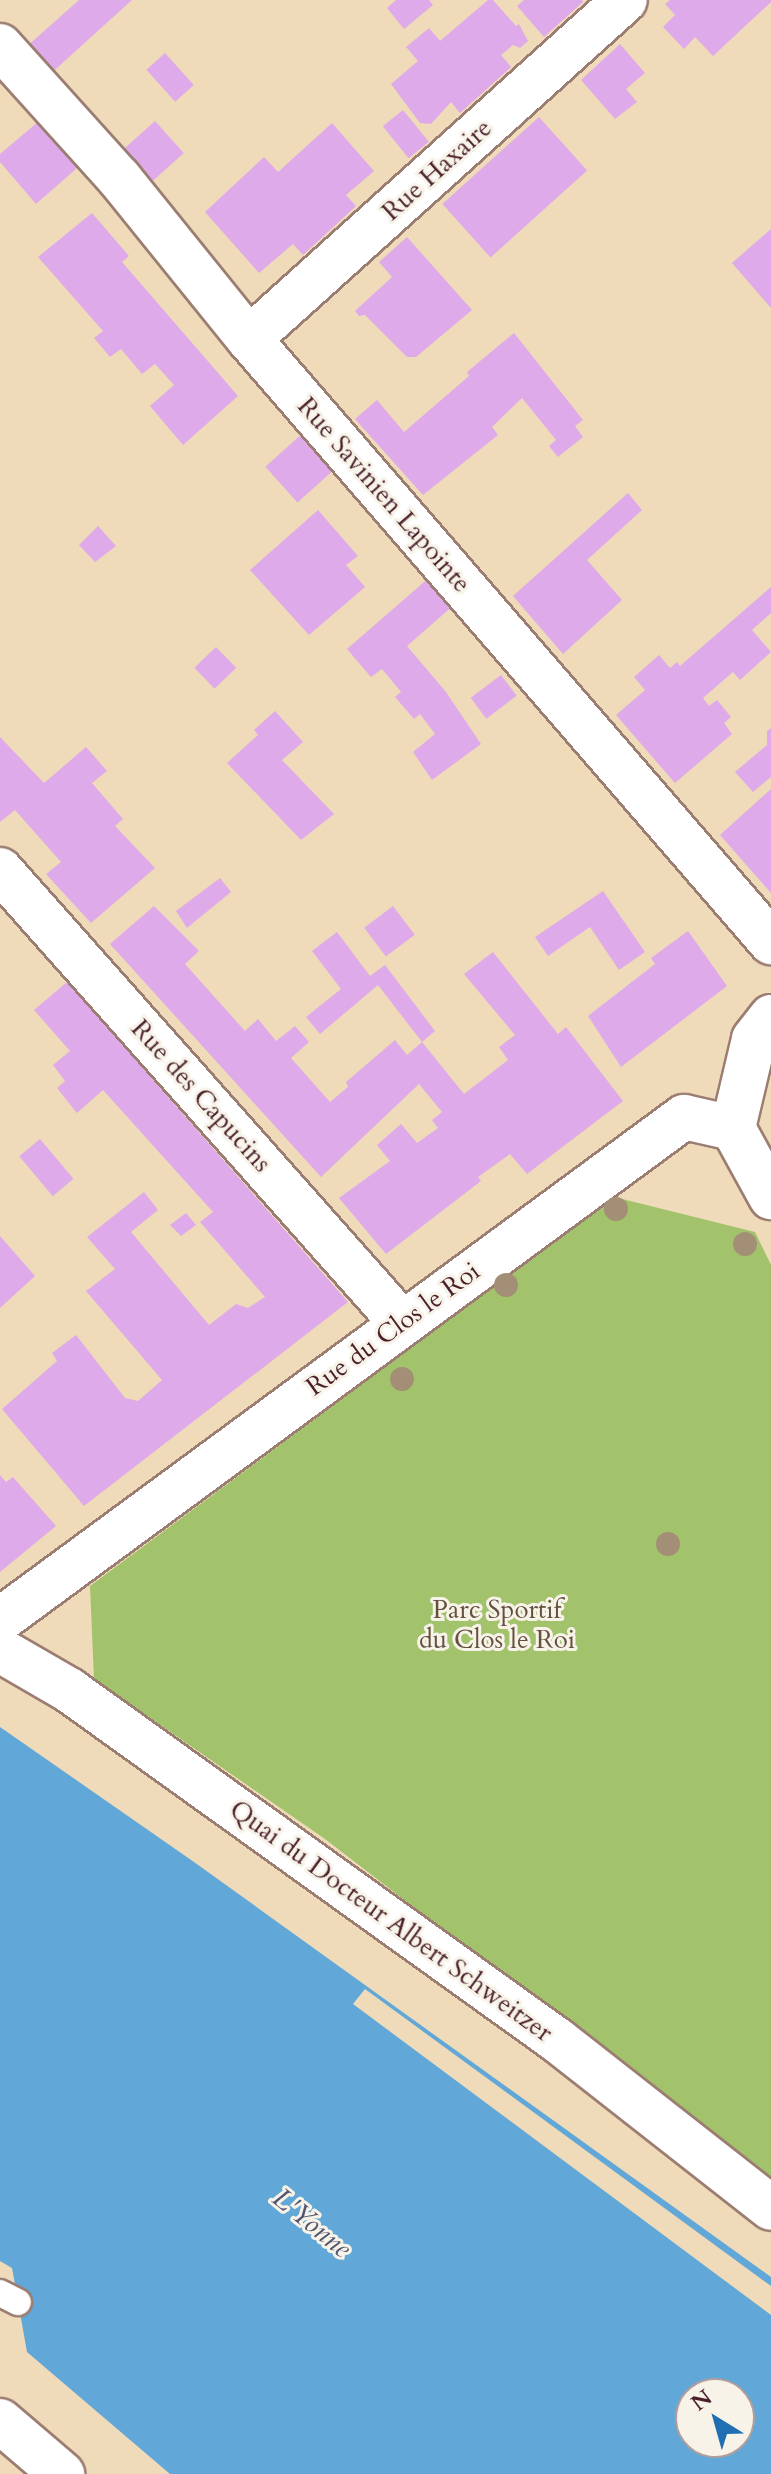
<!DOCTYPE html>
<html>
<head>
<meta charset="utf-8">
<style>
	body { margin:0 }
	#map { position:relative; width:771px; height:2474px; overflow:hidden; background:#efdbb9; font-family:Cardo,serif }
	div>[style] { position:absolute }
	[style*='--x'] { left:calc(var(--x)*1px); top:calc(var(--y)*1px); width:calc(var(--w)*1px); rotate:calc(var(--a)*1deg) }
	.green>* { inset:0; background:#a2c26b }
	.water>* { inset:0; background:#61a7d7 }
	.pier>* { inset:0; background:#efdbb9 }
	.building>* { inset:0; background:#deaae9; transform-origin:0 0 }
	.roads { filter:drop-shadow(2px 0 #9c7d72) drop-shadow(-2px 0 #9c7d72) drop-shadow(0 2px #9c7d72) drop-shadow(0 -2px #9c7d72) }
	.lane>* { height:26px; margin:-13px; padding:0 13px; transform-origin:13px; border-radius:13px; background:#fff }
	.street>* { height:44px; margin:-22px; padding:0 22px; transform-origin:22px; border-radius:22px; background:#fff }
	.trees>* { width:24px; height:24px; margin:-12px; border-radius:50%; background:#a38f75 }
	span { translate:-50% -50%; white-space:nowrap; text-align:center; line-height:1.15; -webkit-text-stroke:6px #f7f3e8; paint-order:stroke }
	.street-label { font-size:26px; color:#4a1f2b }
	.park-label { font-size:26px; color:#64503e }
	.water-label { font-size:28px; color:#535570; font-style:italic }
	.north { position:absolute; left:675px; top:2378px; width:80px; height:80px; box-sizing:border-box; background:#f7f3e8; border:2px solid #b29e9c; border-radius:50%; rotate:323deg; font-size:22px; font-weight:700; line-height:32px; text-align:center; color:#4a1f2b }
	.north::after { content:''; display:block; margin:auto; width:28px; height:36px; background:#1f6fb2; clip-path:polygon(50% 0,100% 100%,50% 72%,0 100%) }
</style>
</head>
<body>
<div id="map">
	<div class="green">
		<i style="clip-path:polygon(614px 1197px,755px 1232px,771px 1265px,771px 2182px,325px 1839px,94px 1679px,90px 1586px)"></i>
	</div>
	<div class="water">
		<i style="clip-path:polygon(evenodd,0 1727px,194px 1862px,771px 2277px,771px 2474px,170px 2474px,27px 2352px,12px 2268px,0 2261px,0 1727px,691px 2394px,739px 2394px,739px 2442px,691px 2442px,691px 2394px)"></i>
	</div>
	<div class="pier">
		<i style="clip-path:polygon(365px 1989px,771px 2286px,771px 2315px,353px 2004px)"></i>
	</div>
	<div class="building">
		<i style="clip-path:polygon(79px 0,132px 0,47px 77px,25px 48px)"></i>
		<i style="clip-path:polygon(396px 0,429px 0,433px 5px,404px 29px,387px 8px)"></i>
		<i style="clip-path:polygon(488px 0,493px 0,516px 26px,519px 24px,528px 41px,520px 48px,513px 45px,501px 55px,511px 67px,460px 113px,451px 102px,431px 124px,420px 123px,391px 84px,418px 61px,406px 47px,429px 28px,440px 41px)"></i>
		<i style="clip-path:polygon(524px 0,582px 0,583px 2px,544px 37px,517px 6px)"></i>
		<i style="clip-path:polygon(670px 0,771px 0,771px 2px,713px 56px,695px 37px,684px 49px,663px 27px,675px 15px,665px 4px)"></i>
		<i style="clip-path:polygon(620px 44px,645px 73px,626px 89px,637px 102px,615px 119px,581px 80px)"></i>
		<i style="left:165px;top:53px;width:43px;height:25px;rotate:48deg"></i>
		<i style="left:403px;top:110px;width:41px;height:26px;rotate:51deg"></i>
		<i style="clip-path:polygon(45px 116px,85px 161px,36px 204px,0 162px,0 154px)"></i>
		<i style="left:539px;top:117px;width:72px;height:130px;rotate:48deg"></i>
		<i style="left:155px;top:121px;width:43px;height:52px;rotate:48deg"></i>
		<i style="clip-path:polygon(332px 123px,374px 171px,346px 195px,356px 206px,303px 255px,293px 244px,259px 273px,205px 212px,264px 157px,278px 172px)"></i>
		<i style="clip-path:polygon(92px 213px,129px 256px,122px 262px,238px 396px,183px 445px,150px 406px,174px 385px,155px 364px,142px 374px,121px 349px,110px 357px,94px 338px,103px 331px,38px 257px)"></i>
		<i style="clip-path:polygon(771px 229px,771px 308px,732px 263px)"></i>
		<i style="clip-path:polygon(407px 237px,472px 310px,416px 357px,407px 357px,365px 315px,359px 316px,355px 311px,392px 277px,379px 262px)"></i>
		<i style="clip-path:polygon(514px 333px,583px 420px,575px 426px,583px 437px,558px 457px,549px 446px,556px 440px,522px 398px,492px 427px,498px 435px,423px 495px,355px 419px,377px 400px,404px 432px,469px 376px,467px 372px)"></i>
		<i style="left:304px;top:432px;width:48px;height:52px;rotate:48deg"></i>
		<i style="clip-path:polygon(628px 493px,642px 510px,587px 560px,622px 600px,563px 654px,513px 596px)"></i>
		<i style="clip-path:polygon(318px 510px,358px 556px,346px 565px,365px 587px,309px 635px,250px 570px)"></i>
		<i style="clip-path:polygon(98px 526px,116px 546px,95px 562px,79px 545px)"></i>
		<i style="clip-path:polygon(431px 576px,455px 604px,407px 646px,446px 692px,481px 744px,432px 780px,413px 752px,435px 734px,420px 714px,414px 719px,395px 697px,401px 692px,382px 669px,371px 677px,347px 649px)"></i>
		<i style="clip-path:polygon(771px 587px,771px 613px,752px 630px,771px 652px,740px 680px,733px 672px,703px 698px,709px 706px,717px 700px,731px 717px,724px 723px,732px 734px,675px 783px,616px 715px,645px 690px,634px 677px,659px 655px,670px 668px,677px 662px,680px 666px)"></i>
		<i style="left:216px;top:647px;width:29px;height:30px;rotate:46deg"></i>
		<i style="left:501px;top:675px;width:26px;height:38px;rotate:53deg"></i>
		<i style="clip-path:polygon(275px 711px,303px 742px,282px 760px,334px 814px,301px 840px,227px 763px,258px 735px,254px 730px)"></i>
		<i style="clip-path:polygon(771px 728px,771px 777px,753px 792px,735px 772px,767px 745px,767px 731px)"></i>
		<i style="clip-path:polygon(0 737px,44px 783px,86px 747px,107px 771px,92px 783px,123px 819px,115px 826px,155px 868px,91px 923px,46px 874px,61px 862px,15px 810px,0 822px)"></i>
		<i style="clip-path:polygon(771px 789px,771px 893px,720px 835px)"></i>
		<i style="clip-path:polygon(220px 878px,231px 892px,187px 928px,176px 911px)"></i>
		<i style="clip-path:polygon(603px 891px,645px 952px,619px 970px,590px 927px,548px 956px,535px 937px)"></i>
		<i style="clip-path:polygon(154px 906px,199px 951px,185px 964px,245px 1031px,258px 1019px,276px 1041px,295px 1026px,309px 1042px,291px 1058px,330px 1102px,348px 1087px,346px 1082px,395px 1040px,407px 1055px,422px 1042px,464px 1094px,508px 1060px,499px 1047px,515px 1035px,464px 974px,493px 952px,558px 1034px,566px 1027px,623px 1101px,527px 1174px,510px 1154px,478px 1177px,481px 1181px,386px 1254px,339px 1198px,390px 1161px,377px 1145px,401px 1124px,417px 1143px,438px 1128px,432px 1120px,442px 1112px,419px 1084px,321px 1177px,110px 944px)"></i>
		<i style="left:393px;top:906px;width:36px;height:36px;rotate:53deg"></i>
		<i style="clip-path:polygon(688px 931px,727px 986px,621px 1067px,588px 1016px,655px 964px,651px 958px)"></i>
		<i style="clip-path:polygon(337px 932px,370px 976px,385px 965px,435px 1031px,422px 1042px,378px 985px,320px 1034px,306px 1017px,341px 989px,312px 951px)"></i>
		<i style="clip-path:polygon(67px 982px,348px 1302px,84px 1506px,2px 1409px,57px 1361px,52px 1353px,76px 1335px,125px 1398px,138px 1401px,162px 1380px,86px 1291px,115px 1269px,87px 1237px,144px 1192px,158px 1210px,131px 1232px,209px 1325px,236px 1304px,248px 1308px,265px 1297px,200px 1222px,213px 1212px,103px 1090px,77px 1113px,57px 1088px,65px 1081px,53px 1065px,70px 1051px,34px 1010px)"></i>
		<i style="left:40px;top:1139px;width:52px;height:27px;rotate:50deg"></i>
		<i style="clip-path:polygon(186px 1213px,196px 1225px,181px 1236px,170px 1225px)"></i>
		<i style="clip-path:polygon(0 1236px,35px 1276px,0 1308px)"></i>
		<i style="clip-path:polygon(0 1475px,6px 1482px,13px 1477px,56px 1526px,0 1572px)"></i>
	</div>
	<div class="roads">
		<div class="lane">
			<i style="--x:0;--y:2293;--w:20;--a:27"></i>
		</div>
		<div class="street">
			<i style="--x:0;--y:46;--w:178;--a:48"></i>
			<i style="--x:119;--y:178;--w:207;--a:51.1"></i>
			<i style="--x:249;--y:339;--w:798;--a:49.12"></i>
			<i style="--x:249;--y:339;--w:506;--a:-42.04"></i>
			<i style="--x:0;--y:870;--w:604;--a:48.42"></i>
			<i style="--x:733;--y:1128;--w:91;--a:-76.7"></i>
			<i style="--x:754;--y:1039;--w:28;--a:-52"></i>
			<i style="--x:0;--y:1620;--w:849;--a:-36.33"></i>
			<i style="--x:684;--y:1117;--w:50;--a:12.7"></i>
			<i style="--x:733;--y:1128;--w:79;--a:61.2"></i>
			<i style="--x:0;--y:1650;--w:80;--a:30.1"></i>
			<i style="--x:69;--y:1690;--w:601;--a:35.65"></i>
			<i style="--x:557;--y:2040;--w:272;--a:38.1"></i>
			<i style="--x:0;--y:2421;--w:82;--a:40.5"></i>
		</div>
	</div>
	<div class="trees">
		<i style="left:616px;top:1209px"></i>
		<i style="left:745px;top:1244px"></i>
		<i style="left:506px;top:1285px"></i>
		<i style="left:402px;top:1379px"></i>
		<i style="left:668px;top:1544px"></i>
	</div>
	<div class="street-label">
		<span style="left:437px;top:170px;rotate:-42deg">Rue Haxaire</span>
		<span style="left:384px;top:495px;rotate:49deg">Rue Savinien Lapointe</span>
		<span style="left:201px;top:1096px;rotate:48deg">Rue des Capucins</span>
		<span style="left:393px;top:1329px;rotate:-36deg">Rue du Clos le Roi</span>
		<span style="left:391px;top:1921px;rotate:36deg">Quai du Docteur Albert Schweitzer</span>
	</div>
	<div class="park-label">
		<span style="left:497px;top:1625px">Parc Sportif<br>du Clos le Roi</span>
	</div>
	<div class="water-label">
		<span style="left:312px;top:2223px;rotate:39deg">L'Yonne</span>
	</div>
	<div class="north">N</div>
</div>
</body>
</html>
